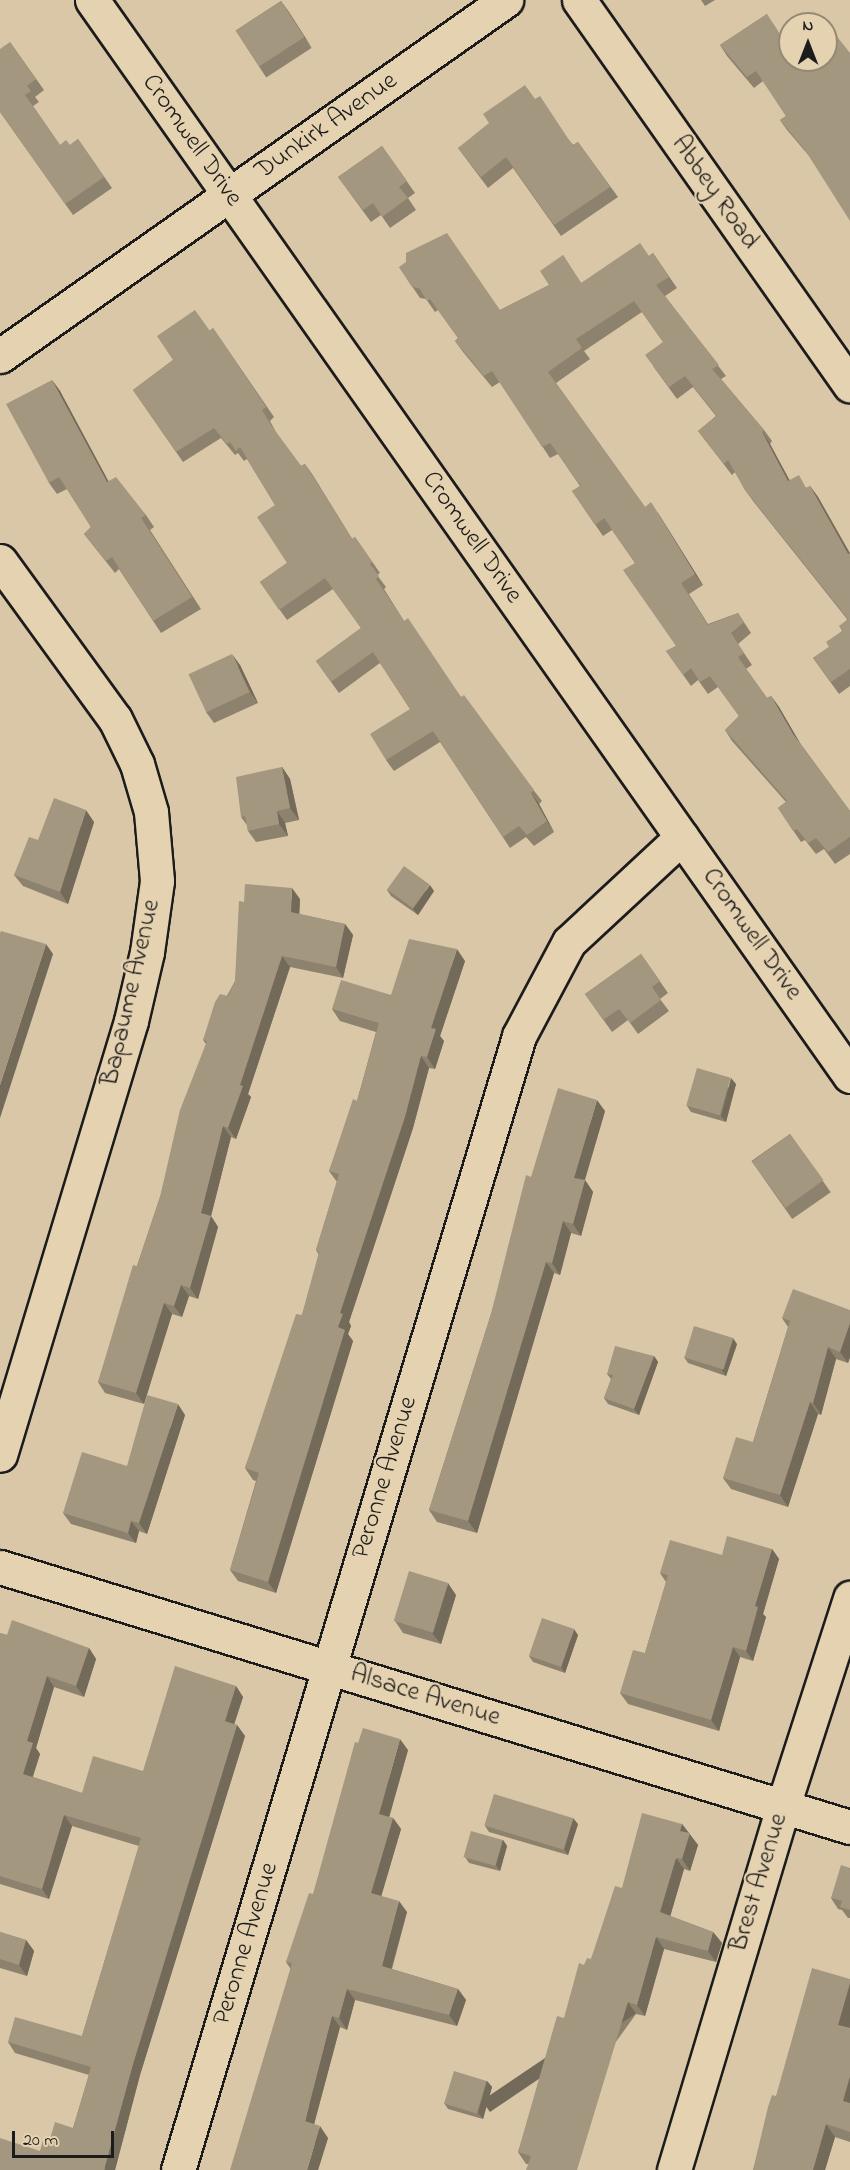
<!DOCTYPE html>
<html>
<head>
<meta charset="utf-8">
<style>
	body { margin:0 }
	#map { position:relative; width:850px; height:2170px; overflow:hidden; background:#d9c7a7; font-family:"Indie Flower",sans-serif }
	div>[style] { position:absolute }
	[style*='--x'] { left:calc(var(--x)*1px); top:calc(var(--y)*1px); width:calc(var(--w)*1px); rotate:calc(var(--a)*1deg) }
	.roads { filter:drop-shadow(2px 0 #1c1c1c) drop-shadow(-2px 0 #1c1c1c) drop-shadow(0 2px #1c1c1c) drop-shadow(0 -2px #1c1c1c) }
	.minor>* { height:33px; margin:-16.5px; padding:0 16.5px; transform-origin:16.5px; border-radius:16.5px; background:#e5d2b0 }
	.tertiary>* { height:33px; margin:-16.5px; padding:0 16.5px; transform-origin:16.5px; border-radius:16.5px; background:#e5d2b0 }
	.wall>* { inset:0; background:#8d826e; transform-origin:0 0 }
	.shaded-wall>* { inset:0; background:#736a5a; transform-origin:0 0 }
	.building>* { inset:0; background:#a49780; transform-origin:0 0 }
	span { translate:-50% -50%; white-space:nowrap; text-align:center; line-height:1.15; -webkit-text-stroke:4.5px #e5d2b0; paint-order:stroke }
	.street-label { font-size:26px; color:#1c1c1c }
	.north { position:absolute; left:778px; top:12px; width:60px; height:60px; box-sizing:border-box; background:#e5d2b0; border:2px solid #958975; border-radius:50%; rotate:0deg; font-size:16px; font-weight:700; line-height:24px; text-align:center; color:#1c1c1c }
	.north::after { content:''; display:block; margin:auto; width:21px; height:27px; background:#1c1c1c; clip-path:polygon(50% 0,100% 100%,50% 72%,0 100%) }
	.scale { position:absolute; left:12px; top:2131px; width:102px; height:27px; box-sizing:border-box; border:3px solid #1c1c1c; border-top:0; padding-left:8px; font-size:18px; line-height:21px; white-space:nowrap; color:#1c1c1c; -webkit-text-stroke:4px #e5d2b0; paint-order:stroke }
</style>
</head>
<body>
<div id="map">
	<div class="roads">
		<div class="minor">
			<i style="--x:579;--y:0;--w:471;--a:54.9"></i>
			<i style="--x:0;--y:356;--w:619;--a:-35.13"></i>
			<i style="--x:0;--y:561;--w:195;--a:54"></i>
			<i style="--x:115;--y:719;--w:50;--a:63.9"></i>
			<i style="--x:137;--y:764;--w:50;--a:73.7"></i>
			<i style="--x:151;--y:812;--w:69;--a:85"></i>
			<i style="--x:157;--y:881;--w:72;--a:98"></i>
			<i style="--x:147;--y:952;--w:71;--a:103.1"></i>
			<i style="--x:131;--y:1021;--w:453;--a:106.8"></i>
			<i style="--x:0;--y:1567;--w:889;--a:17.01"></i>
			<i style="--x:178;--y:2170;--w:1184;--a:-73.26"></i>
			<i style="--x:519;--y:1036;--w:106;--a:-62"></i>
			<i style="--x:569;--y:942;--w:154;--a:-42.9"></i>
			<i style="--x:674;--y:2170;--w:380;--a:-73.3"></i>
			<i style="--x:783;--y:1806;--w:219;--a:-72.1"></i>
		</div>
		<div class="tertiary">
			<i style="--x:92;--y:0;--w:1316;--a:54.84"></i>
		</div>
	</div>
	<div class="wall">
		<i style="clip-path:polygon(701px 0,715px 0,705px 6px)"></i>
		<i style="left:281px;top:1px;width:56px;height:54px;rotate:57deg"></i>
		<i style="clip-path:polygon(767px 14px,810px 157px,787px 130px,780px 120px,786px 116px,763px 81px,754px 88px,727px 56px,720px 45px)"></i>
		<i style="clip-path:polygon(10px 42px,44px 90px,35px 97px,39px 102px,33px 106px,60px 145px,70px 145px,78px 139px,112px 188px,73px 215px,0 112px)"></i>
		<i style="clip-path:polygon(535px 99px,573px 145px,578px 142px,618px 197px,561px 236px,513px 168px,488px 188px,458px 148px)"></i>
		<i style="clip-path:polygon(382px 146px,415px 193px,408px 198px,416px 210px,390px 228px,381px 215px,371px 222px,338px 177px)"></i>
		<i style="clip-path:polygon(653px 253px,677px 288px,665px 296px,726px 376px,721px 379px,764px 430px,772px 441px,770px 444px,789px 480px,807px 488px,810px 486px,818px 497px,850px 553px,850px 686px,839px 694px,813px 658px,829px 647px,842px 631px,847px 619px,753px 501px,745px 490px,735px 472px,732px 475px,698px 431px,716px 416px,693px 387px,677px 399px,653px 366px,663px 342px,642px 312px,584px 351px,590px 359px,556px 383px,645px 507px,658px 513px,703px 585px,689px 594px,708px 624px,738px 613px,751px 633px,738px 644px,752px 665px,746px 669px,767px 698px,771px 696px,779px 707px,800px 743px,850px 811px,850px 854px,835px 864px,824px 849px,816px 854px,805px 840px,801px 842px,778px 808px,786px 802px,732px 741px,725px 730px,739px 716px,718px 687px,708px 694px,698px 680px,691px 686px,666px 651px,676px 646px,635px 563px,612px 530px,603px 536px,572px 491px,580px 486px,558px 454px,550px 458px,500px 382px,492px 387px,463px 352px,455px 341px,458px 338px,438px 310px,435px 312px,426px 299px,420px 298px,399px 267px,500px 310px,549px 285px,563px 255px,581px 283px,649px 256px)"></i>
		<i style="clip-path:polygon(213px 328px,274px 417px,270px 421px,277px 434px,301px 466px,305px 464px,352px 539px,355px 537px,380px 573px,377px 575px,386px 587px,384px 589px,404px 621px,461px 697px,542px 801px,539px 804px,554px 832px,534px 846px,526px 837px,510px 848px,440px 742px,394px 771px,386px 760px,410px 709px,380px 663px,339px 693px,316px 661px,361px 628px,333px 589px,287px 620px,260px 582px,287px 563px,275px 505px,247px 459px,244px 461px,238px 453px,235px 455px,221px 438px,183px 462px,133px 390px,173px 360px)"></i>
		<i style="clip-path:polygon(52px 380px,60px 391px,109px 482px,146px 515px,154px 527px,150px 530px,201px 609px,161px 633px,119px 569px,115px 573px,84px 534px,91px 527px,67px 489px,57px 494px,49px 483px)"></i>
		<i style="clip-path:polygon(240px 665px,258px 703px,214px 723px,206px 712px)"></i>
		<i style="clip-path:polygon(282px 767px,290px 779px,299px 820px,285px 823px,288px 836px,256px 842px,248px 831px,247px 825px,241px 817px)"></i>
		<i style="clip-path:polygon(94px 822px,68px 904px,23px 886px,14px 875px,38px 840px)"></i>
		<i style="clip-path:polygon(387px 890px,434px 891px,418px 915px,391px 896px)"></i>
		<i style="clip-path:polygon(300px 899px,299px 914px,345px 924px,353px 935px,343px 978px,290px 967px,248px 1094px,251px 1097px,236px 1139px,231px 1137px,211px 1216px,218px 1227px,198px 1299px,189px 1296px,182px 1317px,172px 1314px,144px 1404px,105px 1393px,98px 1382px,160px 1197px,206px 1044px,203px 1040px,235px 981px,244px 902px)"></i>
		<i style="clip-path:polygon(641px 954px,668px 993px,660px 999px,669px 1011px,638px 1034px,628px 1020px,612px 1032px,585px 994px)"></i>
		<i style="clip-path:polygon(465px 961px,440px 1036px,444px 1041px,435px 1069px,429px 1068px,413px 1128px,349px 1322px,351px 1326px,348px 1334px,353px 1341px,276px 1593px,238px 1581px,230px 1570px,256px 1481px,253px 1480px,245px 1468px,302px 1315px,319px 1255px,316px 1250px,337px 1182px,329px 1171px,357px 1101px,376px 1032px,340px 1021px,332px 1009px,391px 995px)"></i>
		<i style="clip-path:polygon(736px 1084px,726px 1122px,691px 1112px,687px 1106px)"></i>
		<i style="clip-path:polygon(605px 1111px,585px 1180px,593px 1192px,581px 1236px,571px 1233px,560px 1275px,554px 1273px,477px 1533px,437px 1522px,429px 1510px,491px 1314px,531px 1177px)"></i>
		<i style="left:790px;top:1134px;width:71px;height:47px;rotate:55deg"></i>
		<i style="clip-path:polygon(850px 1310px,850px 1357px,848px 1363px,836px 1359px,821px 1415px,818px 1414px,788px 1507px,731px 1489px,723px 1478px,753px 1442px,788px 1327px,782px 1318px)"></i>
		<i style="clip-path:polygon(737px 1344px,726px 1376px,688px 1363px,684px 1357px)"></i>
		<i style="clip-path:polygon(654px 1356px,658px 1362px,639px 1415px,608px 1404px,604px 1398px,611px 1379px,607px 1374px)"></i>
		<i style="clip-path:polygon(185px 1415px,147px 1534px,139px 1531px,136px 1543px,71px 1524px,63px 1513px,127px 1466px)"></i>
		<i style="clip-path:polygon(772px 1549px,779px 1559px,763px 1614px,766px 1617px,753px 1661px,740px 1657px,719px 1731px,628px 1704px,620px 1693px,645px 1653px,666px 1582px,660px 1573px,722px 1555px)"></i>
		<i style="clip-path:polygon(456px 1595px,441px 1644px,403px 1633px,395px 1621px)"></i>
		<i style="clip-path:polygon(0 1633px,7px 1635px,89px 1648px,96px 1659px,84px 1697px,54px 1687px,36px 1748px,40px 1754px,33px 1777px,82px 1793px,143px 1771px,236px 1686px,243px 1697px,234px 1724px,237px 1725px,245px 1736px,140px 2075px,115px 2170px,40px 2151px,50px 2139px,73px 2128px,89px 2075px,15px 2053px,8px 2042px,82px 2036px,139px 1846px,72px 1826px,49px 1899px,0 1884px)"></i>
		<i style="clip-path:polygon(578px 1635px,565px 1673px,533px 1662px,529px 1656px)"></i>
		<i style="clip-path:polygon(408px 1750px,389px 1817px,393px 1818px,401px 1829px,381px 1896px,407px 1912px,392px 1969px,458px 1989px,466px 2000px,457px 2026px,355px 2000px,347px 2030px,340px 2027px,314px 2124px,328px 2138px,318px 2170px,290px 1968px,286px 1962px,313px 1894px)"></i>
		<i style="clip-path:polygon(578px 1824px,568px 1855px,489px 1832px,485px 1826px)"></i>
		<i style="clip-path:polygon(682px 1824px,698px 1845px,690px 1871px,684px 1869px,670px 1916px,713px 1932px,722px 1943px,716px 1962px,664px 1949px,645px 2016px,636px 2014px,528px 2164px,526px 2164px,518px 2152px,564px 2018px,584px 1965px,591px 1959px,622px 1888px)"></i>
		<i style="clip-path:polygon(503px 1840px,507px 1846px,500px 1871px,469px 1863px,465px 1857px)"></i>
		<i style="clip-path:polygon(850px 1868px,850px 1918px,848px 1918px,842px 1910px,838px 1909px,831px 1898px)"></i>
		<i style="clip-path:polygon(0 1932px,26px 1940px,34px 1951px,27px 1976px,0 1968px)"></i>
		<i style="clip-path:polygon(850px 1979px,850px 2142px,835px 2137px,825px 2170px,753px 2170px,776px 2096px)"></i>
		<i style="clip-path:polygon(487px 2081px,492px 2087px,483px 2119px,448px 2109px,444px 2103px)"></i>
	</div>
	<div class="shaded-wall">
		<i style="clip-path:polygon(281px 1px,289px 12px,312px 48px,304px 37px)"></i>
		<i style="clip-path:polygon(52px 380px,60px 391px,115px 494px,107px 482px)"></i>
		<i style="clip-path:polygon(762px 432px,770px 444px,796px 492px,788px 481px)"></i>
		<i style="clip-path:polygon(305px 464px,312px 474px,359px 550px,352px 539px)"></i>
		<i style="clip-path:polygon(810px 486px,818px 497px,850px 554px,850px 557px)"></i>
		<i style="clip-path:polygon(651px 502px,658px 513px,703px 585px,695px 574px)"></i>
		<i style="clip-path:polygon(232px 654px,240px 665px,258px 703px,250px 692px)"></i>
		<i style="clip-path:polygon(771px 696px,779px 707px,801px 745px,793px 734px)"></i>
		<i style="clip-path:polygon(282px 767px,290px 779px,299px 820px,290px 808px)"></i>
		<i style="clip-path:polygon(531px 793px,539px 804px,554px 832px,547px 821px)"></i>
		<i style="clip-path:polygon(86px 810px,94px 822px,68px 904px,60px 892px)"></i>
		<i style="clip-path:polygon(277px 811px,285px 823px,288px 836px,279px 824px)"></i>
		<i style="clip-path:polygon(430px 885px,434px 891px,418px 915px,413px 909px)"></i>
		<i style="clip-path:polygon(292px 888px,300px 899px,299px 923px,291px 912px)"></i>
		<i style="clip-path:polygon(345px 924px,353px 935px,343px 978px,336px 967px)"></i>
		<i style="clip-path:polygon(46px 944px,53px 954px,0 1118px,0 1085px)"></i>
		<i style="clip-path:polygon(457px 949px,465px 961px,440px 1036px,444px 1041px,435px 1069px,427px 1057px,431px 1028px)"></i>
		<i style="clip-path:polygon(282px 956px,290px 967px,248px 1094px,251px 1097px,236px 1139px,228px 1128px,240px 1085px)"></i>
		<i style="clip-path:polygon(421px 1056px,429px 1068px,413px 1128px,349px 1322px,351px 1326px,348px 1334px,353px 1341px,276px 1593px,268px 1582px,338px 1327px,340px 1313px)"></i>
		<i style="clip-path:polygon(731px 1078px,736px 1084px,726px 1122px,721px 1116px)"></i>
		<i style="clip-path:polygon(597px 1100px,605px 1111px,582px 1189px,574px 1178px)"></i>
		<i style="clip-path:polygon(223px 1126px,231px 1137px,211px 1216px,218px 1227px,198px 1299px,190px 1288px,201px 1213px)"></i>
		<i style="clip-path:polygon(585px 1180px,593px 1192px,581px 1236px,573px 1224px)"></i>
		<i style="clip-path:polygon(563px 1221px,571px 1233px,560px 1275px,552px 1263px)"></i>
		<i style="clip-path:polygon(546px 1262px,554px 1273px,477px 1533px,468px 1521px)"></i>
		<i style="clip-path:polygon(181px 1285px,189px 1296px,182px 1317px,174px 1306px)"></i>
		<i style="clip-path:polygon(164px 1303px,172px 1314px,144px 1404px,136px 1393px)"></i>
		<i style="clip-path:polygon(850px 1323px,850px 1357px,848px 1363px,840px 1352px)"></i>
		<i style="clip-path:polygon(733px 1338px,737px 1344px,726px 1376px,722px 1370px)"></i>
		<i style="clip-path:polygon(828px 1347px,836px 1359px,821px 1415px,813px 1403px)"></i>
		<i style="clip-path:polygon(654px 1356px,658px 1362px,639px 1415px,634px 1409px)"></i>
		<i style="clip-path:polygon(810px 1402px,818px 1414px,788px 1507px,780px 1495px)"></i>
		<i style="clip-path:polygon(178px 1404px,185px 1415px,147px 1534px,139px 1523px)"></i>
		<i style="clip-path:polygon(131px 1521px,139px 1531px,136px 1543px,128px 1533px)"></i>
		<i style="clip-path:polygon(772px 1549px,779px 1559px,763px 1614px,766px 1617px,753px 1661px,746px 1651px,755px 1606px)"></i>
		<i style="clip-path:polygon(448px 1583px,456px 1595px,441px 1644px,432px 1633px)"></i>
		<i style="clip-path:polygon(574px 1629px,578px 1635px,565px 1673px,561px 1667px)"></i>
		<i style="clip-path:polygon(733px 1647px,740px 1657px,719px 1731px,711px 1720px)"></i>
		<i style="clip-path:polygon(89px 1648px,96px 1659px,84px 1697px,76px 1686px)"></i>
		<i style="clip-path:polygon(47px 1676px,54px 1687px,36px 1748px,40px 1754px,30px 1784px,23px 1774px,27px 1741px)"></i>
		<i style="clip-path:polygon(236px 1686px,243px 1697px,232px 1731px,225px 1721px)"></i>
		<i style="clip-path:polygon(237px 1725px,245px 1736px,140px 2075px,115px 2170px,104px 2170px,133px 2064px)"></i>
		<i style="clip-path:polygon(400px 1739px,408px 1750px,387px 1825px,379px 1814px)"></i>
		<i style="clip-path:polygon(64px 1815px,72px 1826px,49px 1899px,42px 1889px)"></i>
		<i style="clip-path:polygon(393px 1818px,401px 1829px,379px 1904px,371px 1893px)"></i>
		<i style="clip-path:polygon(573px 1818px,578px 1824px,568px 1855px,564px 1849px)"></i>
		<i style="clip-path:polygon(682px 1824px,698px 1845px,690px 1871px,682px 1859px,680px 1831px)"></i>
		<i style="clip-path:polygon(503px 1840px,507px 1846px,500px 1871px,496px 1865px)"></i>
		<i style="clip-path:polygon(676px 1858px,684px 1869px,668px 1924px,660px 1912px)"></i>
		<i style="clip-path:polygon(399px 1901px,407px 1912px,389px 1977px,382px 1966px)"></i>
		<i style="clip-path:polygon(713px 1932px,722px 1943px,716px 1962px,708px 1951px)"></i>
		<i style="clip-path:polygon(656px 1937px,664px 1949px,645px 2016px,637px 2005px)"></i>
		<i style="clip-path:polygon(26px 1940px,34px 1951px,27px 1976px,19px 1965px)"></i>
		<i style="clip-path:polygon(850px 1983px,850px 2028px,838px 2025px)"></i>
		<i style="clip-path:polygon(347px 1989px,355px 2000px,347px 2030px,339px 2018px)"></i>
		<i style="clip-path:polygon(458px 1989px,466px 2000px,457px 2026px,449px 2015px)"></i>
		<i style="left:628px;top:2002px;width:14px;height:176px;rotate:56deg"></i>
		<i style="clip-path:polygon(332px 2016px,340px 2027px,312px 2132px,305px 2121px)"></i>
		<i style="clip-path:polygon(850px 2076px,850px 2112px,843px 2101px)"></i>
		<i style="clip-path:polygon(487px 2081px,492px 2087px,483px 2119px,478px 2113px)"></i>
		<i style="clip-path:polygon(826px 2124px,835px 2137px,825px 2170px,813px 2170px)"></i>
		<i style="clip-path:polygon(320px 2126px,328px 2138px,318px 2170px,307px 2170px)"></i>
	</div>
	<div class="building">
		<i style="left:281px;top:1px;width:43px;height:54px;rotate:57deg"></i>
		<i style="clip-path:polygon(767px 14px,786px 43px,790px 40px,790px 60px,826px 60px,826px 24px,818px 24px,824px 20px,850px 53px,850px 221px,805px 150px,780px 120px,786px 116px,756px 71px,747px 77px,720px 45px)"></i>
		<i style="clip-path:polygon(10px 42px,36px 79px,27px 86px,31px 91px,25px 95px,60px 145px,66px 140px,70px 145px,78px 139px,104px 177px,65px 204px,0 112px,0 49px)"></i>
		<i style="clip-path:polygon(525px 85px,535px 99px,540px 96px,573px 146px,578px 142px,610px 187px,554px 225px,506px 157px,481px 177px,458px 148px,489px 123px,483px 114px)"></i>
		<i style="clip-path:polygon(382px 146px,407px 181px,399px 187px,408px 198px,382px 217px,373px 203px,363px 210px,338px 177px)"></i>
		<i style="clip-path:polygon(447px 233px,500px 310px,549px 285px,540px 271px,563px 255px,581px 283px,640px 243px,649px 256px,653px 253px,669px 277px,656px 285px,719px 365px,712px 369px,764px 430px,762px 432px,788px 481px,799px 475px,806px 488px,810px 486px,848px 554px,850px 553px,850px 669px,831px 682px,813px 658px,829px 647px,826px 642px,842px 631px,839px 626px,848px 619px,745px 490px,728px 460px,724px 464px,698px 431px,717px 416px,685px 376px,669px 387px,645px 355px,663px 342px,634px 301px,576px 339px,582px 348px,548px 372px,645px 507px,651px 502px,695px 574px,681px 583px,708px 625px,738px 613px,744px 622px,731px 633px,744px 653px,738px 657px,767px 698px,771px 696px,793px 734px,850px 811px,850px 837px,828px 852px,816px 838px,808px 843px,797px 829px,793px 831px,778px 808px,787px 801px,725px 730px,739px 716px,710px 676px,700px 682px,691px 668px,683px 675px,666px 651px,676px 646px,623px 570px,635px 563px,604px 518px,595px 525px,572px 491px,581px 486px,550px 443px,542px 447px,492px 371px,484px 376px,455px 341px,458px 338px,430px 299px,427px 301px,419px 288px,412px 287px,399px 267px,406px 262px,406px 253px)"></i>
		<i style="clip-path:polygon(195px 310px,210px 331px,213px 328px,266px 407px,262px 410px,271px 425px,301px 466px,305px 464px,352px 539px,355px 537px,372px 562px,370px 564px,379px 576px,376px 579px,404px 621px,408px 618px,461px 697px,464px 695px,534px 790px,531px 793px,547px 821px,527px 835px,519px 826px,503px 837px,433px 731px,386px 760px,370px 734px,410px 709px,373px 652px,331px 682px,316px 661px,361px 628px,325px 578px,279px 610px,260px 582px,287px 563px,257px 517px,275px 505px,240px 447px,236px 451px,230px 442px,227px 444px,214px 428px,176px 452px,133px 390px,173px 360px,157px 336px)"></i>
		<i style="clip-path:polygon(52px 380px,107px 482px,116px 477px,146px 515px,141px 518px,192px 597px,153px 621px,112px 557px,106px 561px,84px 534px,91px 527px,59px 477px,49px 483px,6px 404px)"></i>
		<i style="left:232px;top:654px;width:42px;height:48px;rotate:65deg"></i>
		<i style="clip-path:polygon(282px 767px,290px 808px,277px 811px,279px 824px,248px 831px,245px 816px,241px 817px,236px 777px)"></i>
		<i style="clip-path:polygon(54px 798px,86px 810px,60px 892px,14px 875px,29px 837px,38px 840px)"></i>
		<i style="left:404px;top:866px;width:32px;height:29px;rotate:36deg"></i>
		<i style="clip-path:polygon(245px 884px,292px 888px,291px 912px,345px 924px,336px 967px,282px 956px,240px 1085px,243px 1086px,228px 1128px,223px 1126px,201px 1213px,211px 1216px,190px 1288px,181px 1285px,174px 1306px,164px 1303px,136px 1393px,98px 1382px,133px 1265px,137px 1266px,160px 1197px,180px 1110px,207px 1041px,203px 1040px,215px 1002px,220px 994px,228px 996px,235px 981px,239px 901px,244px 902px)"></i>
		<i style="clip-path:polygon(1px 931px,46px 944px,0 1085px,0 933px)"></i>
		<i style="clip-path:polygon(409px 939px,457px 949px,431px 1028px,436px 1029px,427px 1057px,421px 1056px,405px 1117px,340px 1313px,343px 1314px,338px 1327px,345px 1330px,268px 1582px,230px 1570px,259px 1473px,245px 1468px,296px 1314px,302px 1315px,319px 1252px,316px 1250px,339px 1174px,329px 1171px,353px 1099px,357px 1101px,379px 1023px,332px 1009px,341px 980px,391px 995px)"></i>
		<i style="clip-path:polygon(641px 954px,660px 981px,652px 987px,661px 1000px,630px 1023px,619px 1009px,603px 1020px,585px 994px)"></i>
		<i style="left:697px;top:1068px;width:35px;height:39px;rotate:16deg"></i>
		<i style="clip-path:polygon(558px 1088px,597px 1100px,574px 1178px,585px 1180px,573px 1224px,563px 1221px,552px 1263px,546px 1262px,468px 1521px,429px 1510px,491px 1314px,526px 1175px,531px 1177px)"></i>
		<i style="left:790px;top:1134px;width:57px;height:47px;rotate:54deg"></i>
		<i style="clip-path:polygon(793px 1289px,850px 1310px,850px 1323px,840px 1352px,828px 1347px,813px 1403px,810px 1402px,780px 1495px,723px 1478px,736px 1437px,753px 1442px,790px 1321px,782px 1318px)"></i>
		<i style="left:694px;top:1326px;width:41px;height:33px;rotate:17deg"></i>
		<i style="clip-path:polygon(615px 1346px,654px 1356px,634px 1409px,604px 1398px,613px 1375px,607px 1374px)"></i>
		<i style="clip-path:polygon(147px 1395px,178px 1404px,139px 1523px,131px 1521px,128px 1533px,63px 1513px,82px 1452px,127px 1466px)"></i>
		<i style="clip-path:polygon(727px 1536px,772px 1549px,755px 1606px,758px 1607px,746px 1651px,733px 1647px,711px 1720px,620px 1693px,633px 1650px,645px 1653px,668px 1575px,660px 1573px,670px 1540px,722px 1555px)"></i>
		<i style="left:409px;top:1571px;width:41px;height:52px;rotate:17deg"></i>
		<i style="left:542px;top:1618px;width:34px;height:40px;rotate:19deg"></i>
		<i style="clip-path:polygon(12px 1620px,89px 1648px,76px 1686px,47px 1676px,27px 1741px,33px 1743px,23px 1774px,82px 1793px,93px 1756px,143px 1771px,175px 1666px,236px 1686px,225px 1721px,237px 1725px,133px 2064px,104px 2170px,0 2170px,0 2138px,40px 2151px,44px 2137px,50px 2139px,55px 2122px,73px 2128px,91px 2067px,8px 2042px,15px 2017px,82px 2036px,141px 1838px,64px 1815px,42px 1889px,0 1876px,0 1633px,7px 1635px)"></i>
		<i style="clip-path:polygon(363px 1728px,400px 1739px,379px 1814px,393px 1818px,371px 1893px,399px 1901px,382px 1966px,458px 1989px,449px 2015px,347px 1989px,339px 2018px,332px 2016px,305px 2121px,320px 2126px,307px 2170px,230px 2170px,292px 1963px,286px 1962px,309px 1893px,313px 1894px,355px 1742px,358px 1743px)"></i>
		<i style="left:494px;top:1794px;width:83px;height:33px;rotate:17deg"></i>
		<i style="clip-path:polygon(642px 1813px,682px 1824px,680px 1831px,690px 1833px,682px 1859px,676px 1858px,660px 1912px,713px 1932px,708px 1951px,656px 1937px,637px 2005px,628px 2002px,577px 2170px,526px 2170px,531px 2156px,518px 2152px,557px 2016px,564px 2018px,579px 1963px,584px 1965px,587px 1958px,591px 1959px,615px 1886px,622px 1888px)"></i>
		<i style="left:471px;top:1831px;width:33px;height:27px;rotate:16deg"></i>
		<i style="clip-path:polygon(841px 1865px,850px 1868px,850px 1910px,840px 1907px,842px 1901px,831px 1898px)"></i>
		<i style="clip-path:polygon(0 1932px,26px 1940px,19px 1965px,0 1959px)"></i>
		<i style="clip-path:polygon(812px 1968px,850px 1979px,850px 1983px,838px 2025px,850px 2028px,850px 2076px,843px 2101px,850px 2103px,850px 2132px,826px 2124px,813px 2170px,753px 2170px,768px 2107px,772px 2095px,776px 2096px)"></i>
		<i style="left:454px;top:2071px;width:34px;height:34px;rotate:17deg"></i>
	</div>
	<div class="street-label">
		<span style="left:327px;top:127px;rotate:-35deg">Dunkirk Avenue</span>
		<span style="left:191px;top:141px;rotate:55deg">Cromwell Drive</span>
		<span style="left:714px;top:193px;rotate:55deg">Abbey Road</span>
		<span style="left:471px;top:538px;rotate:55deg">Cromwell Drive</span>
		<span style="left:751px;top:935px;rotate:55deg">Cromwell Drive</span>
		<span style="left:132px;top:993px;rotate:-77deg">Bapaume Avenue</span>
		<span style="left:386px;top:1478px;rotate:-73deg">Peronne Avenue</span>
		<span style="left:425px;top:1697px;rotate:17deg">Alsace Avenue</span>
		<span style="left:760px;top:1883px;rotate:-73deg">Brest Avenue</span>
		<span style="left:247px;top:1944px;rotate:-73deg">Peronne Avenue</span>
	</div>
	<div class="north">N</div>
	<div class="scale">20 m</div>
</div>
</body>
</html>
